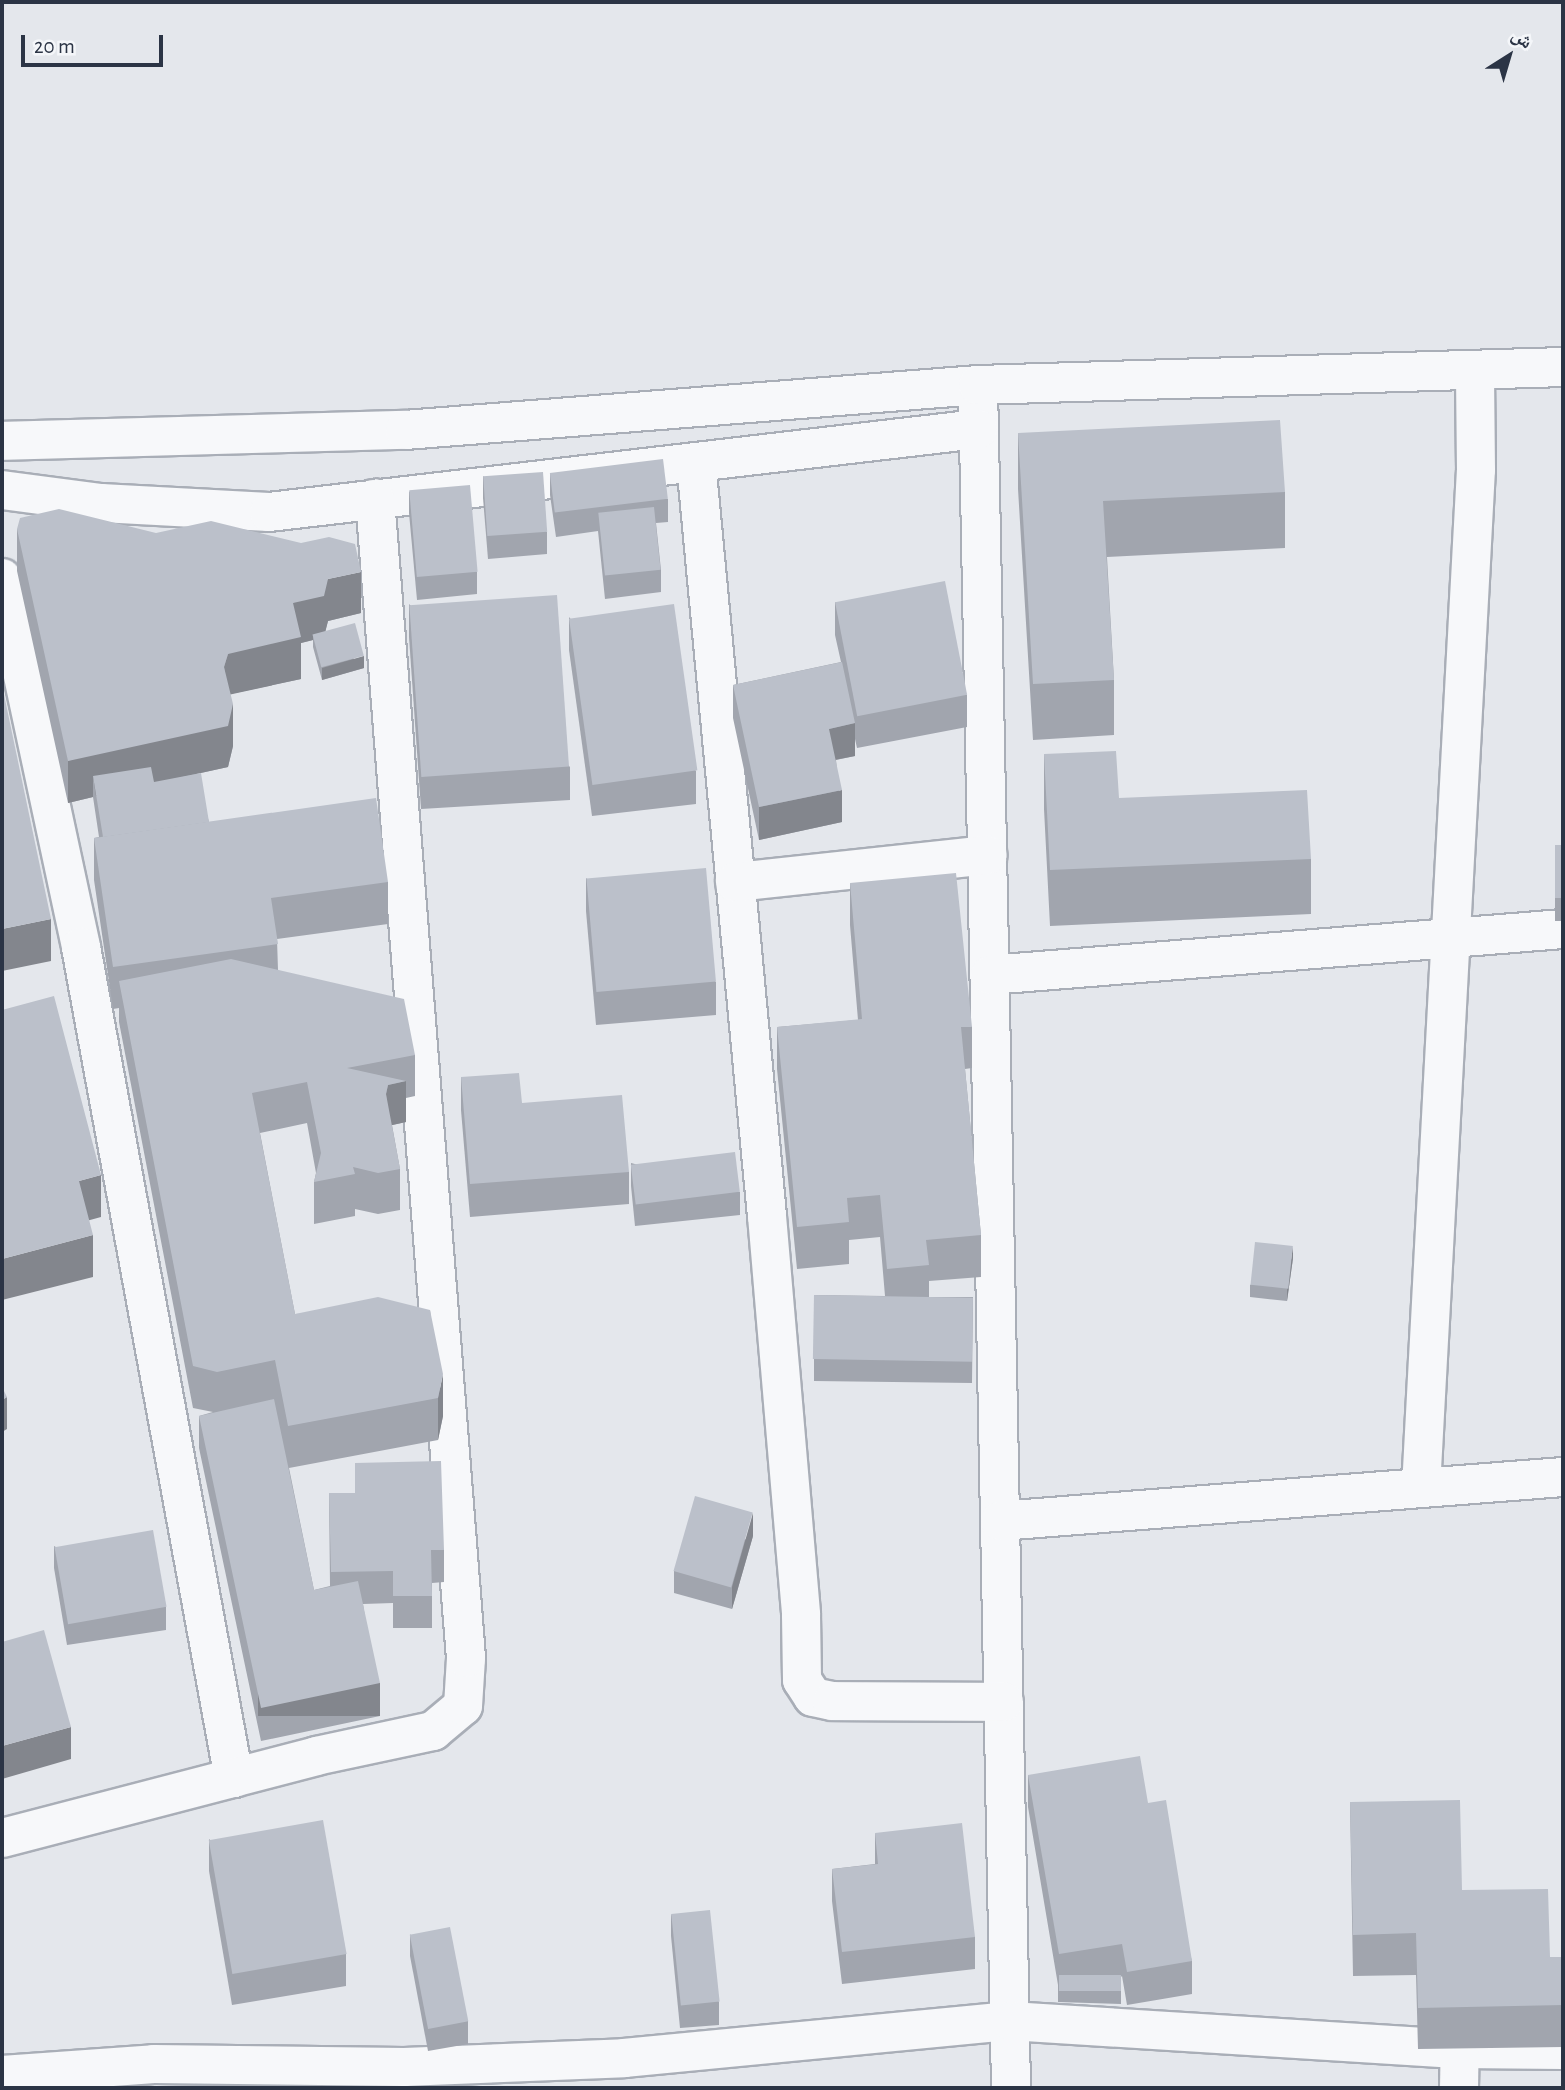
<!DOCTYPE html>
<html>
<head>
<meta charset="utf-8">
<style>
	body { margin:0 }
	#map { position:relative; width:1565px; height:2090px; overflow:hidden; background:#e4e7ec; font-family:"Alegreya Sans","Noto Naskh Arabic",sans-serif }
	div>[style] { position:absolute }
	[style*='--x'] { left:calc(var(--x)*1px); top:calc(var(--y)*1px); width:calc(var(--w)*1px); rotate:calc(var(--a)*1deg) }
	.roads { filter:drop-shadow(2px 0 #a9aeb7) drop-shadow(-2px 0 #a9aeb7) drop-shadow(0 2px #a9aeb7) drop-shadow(0 -2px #a9aeb7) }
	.street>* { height:38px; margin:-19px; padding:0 19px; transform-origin:19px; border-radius:19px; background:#f7f8fa }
	.wall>* { inset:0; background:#a1a5ae; transform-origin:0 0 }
	.shaded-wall>* { inset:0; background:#83868d; transform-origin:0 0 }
	.building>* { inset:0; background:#bbc0ca; transform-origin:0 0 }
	span { translate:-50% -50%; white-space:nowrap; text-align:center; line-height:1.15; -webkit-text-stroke:5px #f4f6f9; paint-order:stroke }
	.frame { position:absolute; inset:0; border:4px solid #2b3445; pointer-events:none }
	.north { position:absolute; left:1474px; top:21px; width:70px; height:70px; -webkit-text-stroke:5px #f4f6f9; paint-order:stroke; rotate:37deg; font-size:19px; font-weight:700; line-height:28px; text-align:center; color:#2b3445 }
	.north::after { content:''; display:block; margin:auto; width:24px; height:32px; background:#2b3445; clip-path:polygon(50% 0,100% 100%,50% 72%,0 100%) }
	.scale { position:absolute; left:21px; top:35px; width:142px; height:32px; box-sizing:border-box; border:4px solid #2b3445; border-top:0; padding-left:9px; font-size:21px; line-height:24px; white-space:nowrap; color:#2b3445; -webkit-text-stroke:5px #f4f6f9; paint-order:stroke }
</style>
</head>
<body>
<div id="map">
	<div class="roads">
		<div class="street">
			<i style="--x:978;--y:385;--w:1703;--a:88.89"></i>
			<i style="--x:2;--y:441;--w:403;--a:-1.6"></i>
			<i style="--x:405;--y:430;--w:575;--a:-4.49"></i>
			<i style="--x:978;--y:385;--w:585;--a:-1.76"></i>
			<i style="--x:696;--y:462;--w:757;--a:84.62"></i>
			<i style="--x:767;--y:1216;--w:400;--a:85.1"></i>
			<i style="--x:801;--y:1615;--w:65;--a:89.1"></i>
			<i style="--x:802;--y:1680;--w:20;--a:57"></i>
			<i style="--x:813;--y:1697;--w:19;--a:12"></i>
			<i style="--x:832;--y:1701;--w:172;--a:0.3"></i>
			<i style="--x:2;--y:490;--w:100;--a:7.5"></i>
			<i style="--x:101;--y:503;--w:168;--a:3.1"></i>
			<i style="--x:269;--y:512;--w:714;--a:-6.68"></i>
			<i style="--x:2;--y:578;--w:377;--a:77.9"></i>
			<i style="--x:81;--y:947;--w:845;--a:79.57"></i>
			<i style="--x:735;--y:882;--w:254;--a:-6.1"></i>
			<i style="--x:990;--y:975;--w:575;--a:-4.59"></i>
			<i style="--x:1421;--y:1488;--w:1019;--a:-86.91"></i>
			<i style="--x:1476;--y:470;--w:98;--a:-90.6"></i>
			<i style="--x:1000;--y:1521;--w:565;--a:-4.47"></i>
			<i style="--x:2;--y:1838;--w:325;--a:-14.6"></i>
			<i style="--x:316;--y:1756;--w:120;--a:-12.1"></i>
			<i style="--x:433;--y:1731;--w:39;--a:-40"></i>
			<i style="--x:463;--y:1706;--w:48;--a:-86.4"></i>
			<i style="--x:466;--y:1658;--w:1163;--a:-94.49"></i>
			<i style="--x:2;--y:2075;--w:152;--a:-4.1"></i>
			<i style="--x:154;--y:2064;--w:250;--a:0.7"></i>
			<i style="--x:404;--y:2067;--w:220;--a:-2.3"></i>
			<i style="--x:624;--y:2058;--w:388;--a:-5.5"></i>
			<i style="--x:1010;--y:2021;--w:451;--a:3.6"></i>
			<i style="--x:1460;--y:2049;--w:103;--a:0.6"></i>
			<i style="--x:1459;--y:2088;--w:39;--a:-89"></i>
		</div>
	</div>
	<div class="wall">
		<i style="clip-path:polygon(1018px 433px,1285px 492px,1285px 548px,1107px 557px,1114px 680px,1114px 735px,1033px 740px,1018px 489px)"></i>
		<i style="clip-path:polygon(550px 473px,668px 499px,668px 522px,656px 523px,661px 570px,661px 592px,605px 599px,598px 531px,556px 537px,550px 495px)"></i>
		<i style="clip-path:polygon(483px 476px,547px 532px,547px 554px,488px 559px,483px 498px)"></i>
		<i style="clip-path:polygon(409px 491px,477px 572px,477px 594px,417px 600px,409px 513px)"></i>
		<i style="clip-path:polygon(17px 529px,361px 613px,328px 621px,325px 632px,364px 668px,322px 680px,313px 647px,313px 640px,301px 643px,301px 679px,230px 694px,233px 746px,228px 767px,196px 774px,209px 822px,388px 882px,388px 924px,277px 939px,278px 970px,415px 1055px,415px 1096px,406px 1098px,406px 1122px,392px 1125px,400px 1169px,400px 1210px,378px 1214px,355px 1209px,355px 1216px,314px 1224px,314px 1182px,316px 1173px,307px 1123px,260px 1133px,295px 1314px,430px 1310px,443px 1416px,438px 1440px,289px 1468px,314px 1590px,330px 1586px,329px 1493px,355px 1493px,355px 1463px,444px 1550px,444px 1582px,432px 1583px,432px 1628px,393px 1628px,393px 1603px,363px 1604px,380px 1716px,261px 1741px,199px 1448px,199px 1416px,213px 1412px,193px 1408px,119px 1022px,119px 1008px,113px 1009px,94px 880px,94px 838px,99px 837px,93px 797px,68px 803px,17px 571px)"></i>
		<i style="clip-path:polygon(835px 602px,967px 695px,967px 727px,857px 748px,855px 739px,855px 756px,836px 760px,842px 822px,759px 840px,733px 718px,733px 685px,841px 662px,835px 635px)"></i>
		<i style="clip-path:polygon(409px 604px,570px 767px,570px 800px,421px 809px,409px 637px)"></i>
		<i style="clip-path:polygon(569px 617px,696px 771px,696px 804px,592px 816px,569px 650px)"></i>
		<i style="clip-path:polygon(1044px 754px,1119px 798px,1311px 859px,1311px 914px,1050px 926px,1044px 809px)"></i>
		<i style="left:1555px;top:845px;width:8px;height:76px"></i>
		<i style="clip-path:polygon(586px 878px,716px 982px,716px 1015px,596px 1025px,586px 911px)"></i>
		<i style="clip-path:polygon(850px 883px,972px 1027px,972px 1068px,965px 1069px,981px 1235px,981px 1277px,929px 1281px,929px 1297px,973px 1297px,972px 1383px,814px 1381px,814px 1295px,885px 1296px,880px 1237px,849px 1240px,849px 1264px,797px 1269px,777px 1069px,777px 1027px,858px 1020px,850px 925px)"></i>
		<i style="clip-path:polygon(461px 1077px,522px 1103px,629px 1172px,629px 1204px,470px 1217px,461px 1110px)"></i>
		<i style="clip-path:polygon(631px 1163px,740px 1192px,740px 1215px,635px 1226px,631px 1186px)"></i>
		<i style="clip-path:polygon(1293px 1258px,1287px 1301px,1250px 1297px,1250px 1285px)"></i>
		<i style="clip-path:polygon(753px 1536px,732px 1609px,674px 1593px,674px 1571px)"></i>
		<i style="clip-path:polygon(54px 1546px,166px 1607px,166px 1630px,67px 1645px,54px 1568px)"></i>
		<i style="clip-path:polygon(1028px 1775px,1148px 1803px,1192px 1961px,1192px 1994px,1127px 2005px,1122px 1976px,1121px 1977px,1121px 2004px,1058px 2002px,1058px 1985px,1028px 1807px)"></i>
		<i style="clip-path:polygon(1350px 1802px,1462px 1890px,1550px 1957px,1563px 1957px,1563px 2047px,1418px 2049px,1416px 1975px,1353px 1976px)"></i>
		<i style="clip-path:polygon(875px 1833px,975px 1937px,975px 1969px,842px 1984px,832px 1901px,832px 1869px,875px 1864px)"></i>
		<i style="clip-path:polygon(209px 1839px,346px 1954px,346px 1986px,232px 2005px,209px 1871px)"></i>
		<i style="clip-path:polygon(671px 1914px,719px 2002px,719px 2025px,680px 2028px,671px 1936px)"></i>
		<i style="clip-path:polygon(410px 1934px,468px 2021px,468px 2044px,428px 2051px,410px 1956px)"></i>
	</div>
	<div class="shaded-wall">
		<i style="clip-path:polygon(361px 572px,361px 613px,328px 621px,324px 637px,313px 636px,313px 640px,301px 643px,301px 679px,228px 695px,224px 667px,228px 654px,293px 603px,328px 579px)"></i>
		<i style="clip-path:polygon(364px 656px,364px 668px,322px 680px,322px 668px)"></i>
		<i style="clip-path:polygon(233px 704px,233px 746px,228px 767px,96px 796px,93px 776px,93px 797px,68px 803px,68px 761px)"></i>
		<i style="clip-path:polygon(855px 723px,855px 756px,829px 761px,829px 729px)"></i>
		<i style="clip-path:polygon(842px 790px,842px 822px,759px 840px,759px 807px)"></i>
		<i style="clip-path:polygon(51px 919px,51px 961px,2px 971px,2px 929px)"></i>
		<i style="clip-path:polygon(406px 1081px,406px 1122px,388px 1126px,386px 1094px,388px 1085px)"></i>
		<i style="clip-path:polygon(101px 1175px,101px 1217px,79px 1223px,79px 1181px)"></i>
		<i style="clip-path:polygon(93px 1235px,93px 1277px,2px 1300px,2px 1259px)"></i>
		<i style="clip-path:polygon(1293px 1246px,1293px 1258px,1287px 1301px,1287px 1290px)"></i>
		<i style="clip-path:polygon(443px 1374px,443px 1416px,438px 1440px,438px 1398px)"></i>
		<i style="clip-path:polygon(7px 1397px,7px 1429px,2px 1432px,2px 1400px)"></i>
		<i style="clip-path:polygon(753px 1513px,753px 1536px,732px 1609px,732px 1587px)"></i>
		<i style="left:380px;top:1683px;width:33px;height:122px;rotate:90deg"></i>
		<i style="clip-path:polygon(71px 1727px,71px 1759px,2px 1779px,2px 1746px)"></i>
	</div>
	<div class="building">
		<i style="clip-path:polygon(1280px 420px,1285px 492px,1103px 501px,1114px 680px,1033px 684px,1018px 433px)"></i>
		<i style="left:663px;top:459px;width:40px;height:114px;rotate:83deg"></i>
		<i style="left:543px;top:472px;width:60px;height:60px;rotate:86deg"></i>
		<i style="left:470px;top:485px;width:87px;height:61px;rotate:85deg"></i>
		<i style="left:654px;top:507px;width:63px;height:56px;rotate:84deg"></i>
		<i style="clip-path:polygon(59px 509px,156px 533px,211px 521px,301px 543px,329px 537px,355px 544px,361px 572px,328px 579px,324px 596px,293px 603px,301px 637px,228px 654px,224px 667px,233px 704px,228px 726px,68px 761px,17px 529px,20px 518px)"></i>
		<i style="left:945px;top:581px;width:116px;height:112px;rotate:79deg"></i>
		<i style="left:557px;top:595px;width:172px;height:148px;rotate:86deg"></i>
		<i style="left:674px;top:604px;width:168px;height:106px;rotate:82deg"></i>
		<i style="left:355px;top:623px;width:34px;height:44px;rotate:75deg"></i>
		<i style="clip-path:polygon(842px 662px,855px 723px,829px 729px,842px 790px,759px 807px,733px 685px)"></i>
		<i style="clip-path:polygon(2px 685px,51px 919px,2px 929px)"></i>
		<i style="clip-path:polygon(1116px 751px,1119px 798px,1307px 790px,1311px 859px,1050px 870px,1044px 754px)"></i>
		<i style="clip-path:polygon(151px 767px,154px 782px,201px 773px,209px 822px,103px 837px,93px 776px)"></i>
		<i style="clip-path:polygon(376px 798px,388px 882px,271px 898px,278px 944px,113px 967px,94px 838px)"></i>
		<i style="left:1555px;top:845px;width:8px;height:53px"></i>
		<i style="left:706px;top:868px;width:114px;height:120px;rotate:85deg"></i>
		<i style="clip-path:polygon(956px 873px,972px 1027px,961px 1027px,981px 1235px,926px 1240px,929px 1265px,887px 1269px,880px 1195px,847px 1198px,849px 1222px,797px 1227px,777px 1027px,862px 1019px,850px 883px)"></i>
		<i style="clip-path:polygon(231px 959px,404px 999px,415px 1055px,347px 1068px,406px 1081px,388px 1085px,386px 1094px,400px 1169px,378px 1173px,353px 1167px,355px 1174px,314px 1182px,321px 1153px,307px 1082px,252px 1093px,295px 1314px,378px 1297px,430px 1310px,443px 1374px,438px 1398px,288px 1426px,275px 1360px,217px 1372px,193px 1366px,119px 981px)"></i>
		<i style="clip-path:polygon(54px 996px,101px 1175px,79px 1181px,93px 1235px,2px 1259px,2px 1010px)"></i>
		<i style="clip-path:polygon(519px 1073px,522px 1103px,622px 1095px,629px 1172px,470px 1184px,461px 1077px)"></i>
		<i style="left:735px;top:1152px;width:40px;height:105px;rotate:83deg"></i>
		<i style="left:1255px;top:1242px;width:38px;height:43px;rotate:6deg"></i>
		<i style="left:814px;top:1295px;width:159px;height:64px;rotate:1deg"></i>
		<i style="clip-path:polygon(2px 1387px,7px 1397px,2px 1400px)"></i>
		<i style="clip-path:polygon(274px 1399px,314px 1590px,358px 1581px,380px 1683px,261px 1708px,199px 1416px)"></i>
		<i style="clip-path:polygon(441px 1461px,444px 1550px,431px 1550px,432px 1596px,393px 1596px,393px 1571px,331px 1572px,329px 1493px,355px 1493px,355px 1463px)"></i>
		<i style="left:695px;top:1496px;width:60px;height:78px;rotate:16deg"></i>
		<i style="left:153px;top:1530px;width:78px;height:100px;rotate:80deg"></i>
		<i style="clip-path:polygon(44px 1630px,71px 1727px,2px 1746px,2px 1642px)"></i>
		<i style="clip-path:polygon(1140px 1756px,1148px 1803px,1166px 1800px,1192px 1961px,1127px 1972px,1122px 1944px,1059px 1954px,1028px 1775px)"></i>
		<i style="clip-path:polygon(1460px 1800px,1462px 1890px,1548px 1889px,1550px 1957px,1563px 1957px,1563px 2005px,1418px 2008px,1416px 1933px,1353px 1935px,1350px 1802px)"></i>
		<i style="left:323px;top:1820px;width:136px;height:116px;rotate:80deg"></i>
		<i style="clip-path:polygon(962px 1823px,975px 1937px,842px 1952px,832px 1869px,878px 1864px,875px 1833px)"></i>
		<i style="left:710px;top:1910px;width:92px;height:39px;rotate:84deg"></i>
		<i style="left:450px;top:1927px;width:96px;height:41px;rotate:79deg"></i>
		<i style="left:1059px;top:1975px;width:62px;height:16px"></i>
	</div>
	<div class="frame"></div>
	<div class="north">ش</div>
	<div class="scale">20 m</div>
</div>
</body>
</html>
